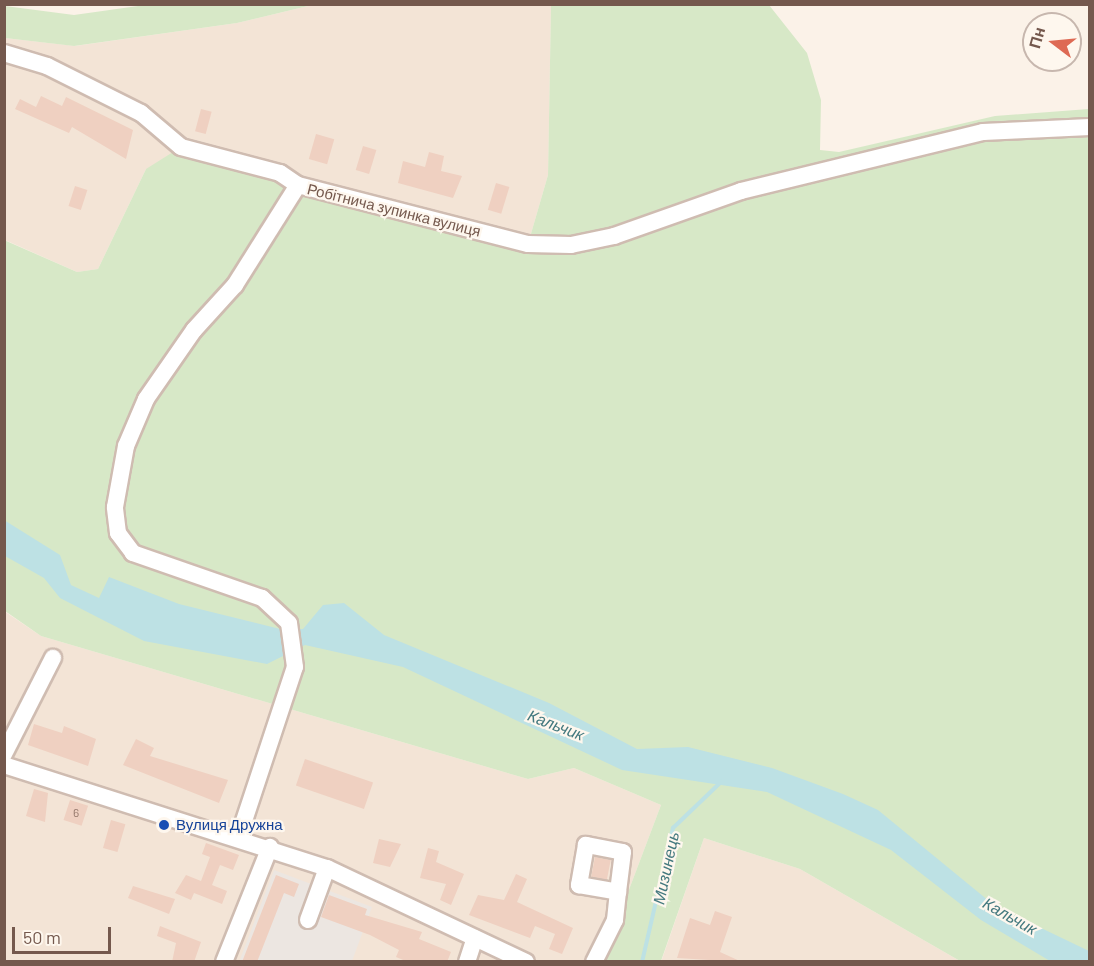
<!DOCTYPE html>
<html>
<head>
<meta charset="utf-8">
<style>
	body { margin:0 }
	#map { position:relative; width:1094px; height:966px; overflow:hidden; background:#fbf2e8; font-family:Barlow,sans-serif }
	div>[style] { position:absolute }
	[style*='--x'] { left:calc(var(--x)*1px); top:calc(var(--y)*1px); width:calc(var(--w)*1px); rotate:calc(var(--a)*1deg) }
	.residential>* { inset:0; background:#f3e4d6 }
	.industrial>* { inset:0; background:#ece6e1 }
	.green>* { inset:0; background:#d7e8c7 }
	.water>* { inset:0; background:#bde1e4 }
	.stream>* { height:4px; margin:-2px; padding:0 2px; transform-origin:2px; border-radius:2px; background:#bde1e4 }
	.building>* { inset:0; background:#efd0c1; transform-origin:0 0 }
	.roads { filter:drop-shadow(2px 0 #cfbcb1) drop-shadow(-2px 0 #cfbcb1) drop-shadow(0 2px #cfbcb1) drop-shadow(0 -2px #cfbcb1) }
	.minor>* { height:16px; margin:-8px; padding:0 8px; transform-origin:8px; border-radius:8px; background:#fff }
	.dots>* { width:16px; height:16px; translate:-50% -50%; box-sizing:border-box; border:3px solid #fef7ee; border-radius:50% }
	span { translate:-50% -50%; white-space:nowrap; text-align:center; line-height:1.15; -webkit-text-stroke:4.5px #fef7ee; paint-order:stroke }
	.number-label { font-size:12px; color:#93766a }
	.number-label span { -webkit-text-stroke-width:0 }
	.street-label { font-size:15px; color:#74584d }
	.transit-label { font-size:15px; color:#164399 }
	.left { translate:0 -50%; text-align:left }
	.water-label { font-size:16px; color:#44797f; font-style:italic }
	.frame { position:absolute; inset:0; border:6px solid #74584d; pointer-events:none }
	.north { position:absolute; left:1022px; top:12px; width:60px; height:60px; box-sizing:border-box; background:#fef7ee; border:2px solid #c7b7ae; border-radius:50%; rotate:286deg; font-size:16px; font-weight:700; line-height:24px; text-align:center; color:#74584d }
	.north::after { content:''; display:block; margin:auto; width:21px; height:27px; background:#de6a54; clip-path:polygon(50% 0,100% 100%,50% 72%,0 100%) }
	.scale { position:absolute; left:12px; top:927px; width:99px; height:27px; box-sizing:border-box; border:3px solid #74584d; border-top:0; padding-left:8px; font-size:18px; line-height:21px; white-space:nowrap; color:#74584d; -webkit-text-stroke:4px #fef7ee; paint-order:stroke }
</style>
</head>
<body>
<div id="map">
	<div class="residential">
		<i style="clip-path:polygon(312px 5px,551px 5px,548px 175px,528px 244px,146px 169px,98px 269px,77px 272px,5px 240px,5px 38px,75px 46px,237px 23px)"></i>
		<i style="clip-path:polygon(4px 611px,41px 636px,528px 779px,574px 768px,661px 805px,602px 961px,5px 961px)"></i>
		<i style="clip-path:polygon(704px 838px,800px 869px,960px 961px,661px 962px)"></i>
	</div>
	<div class="industrial">
		<i style="clip-path:polygon(274px 870px,372px 907px,352px 961px,239px 962px)"></i>
	</div>
	<div class="green">
		<i style="clip-path:polygon(145px 5px,145px 4px,312px 5px,237px 23px,74px 46px,5px 38px,5px 6px,74px 15px)"></i>
		<i style="clip-path:polygon(551px 5px,769px 5px,807px 53px,821px 100px,820px 150px,839px 152px,995px 116px,1089px 109px,1089px 961px,960px 961px,800px 869px,704px 838px,661px 961px,602px 961px,661px 805px,574px 768px,528px 779px,41px 636px,5px 611px,4px 240px,77px 272px,98px 269px,146px 169px,181px 147px,528px 244px,548px 175px)"></i>
	</div>
	<div class="water">
		<i style="clip-path:polygon(4px 520px,60px 555px,71px 585px,99px 598px,109px 577px,179px 604px,284px 630px,303px 629px,323px 605px,344px 603px,384px 635px,549px 703px,637px 749px,688px 747px,772px 768px,843px 794px,878px 810px,995px 906px,1089px 951px,1089px 961px,1050px 961px,981px 920px,891px 850px,767px 792px,622px 770px,403px 667px,305px 645px,267px 664px,144px 641px,60px 598px,44px 578px,5px 556px)"></i>
	</div>
	<div class="stream">
		<i style="--x:642;--y:962;--w:138;--a:-77"></i>
		<i style="--x:673;--y:828;--w:68;--a:-43.8"></i>
	</div>
	<div class="building">
		<i style="clip-path:polygon(41px 96px,62px 106px,66px 97px,133px 130px,126px 159px,72px 127px,69px 133px,15px 109px,20px 99px,36px 107px)"></i>
		<i style="left:201px;top:109px;width:11px;height:23px;rotate:15deg"></i>
		<i style="left:316px;top:134px;width:19px;height:26px;rotate:16deg"></i>
		<i style="left:363px;top:146px;width:14px;height:25px;rotate:17deg"></i>
		<i style="clip-path:polygon(429px 152px,444px 156px,441px 171px,462px 176px,453px 198px,398px 183px,403px 161px,425px 167px)"></i>
		<i style="left:496px;top:183px;width:14px;height:28px;rotate:17deg"></i>
		<i style="left:75px;top:186px;width:13px;height:21px;rotate:18deg"></i>
		<i style="clip-path:polygon(34px 724px,62px 733px,64px 726px,96px 739px,88px 766px,28px 745px)"></i>
		<i style="clip-path:polygon(136px 739px,154px 748px,150px 756px,228px 780px,219px 803px,123px 765px)"></i>
		<i style="left:305px;top:759px;width:72px;height:28px;rotate:19deg"></i>
		<i style="clip-path:polygon(34px 789px,48px 793px,45px 822px,26px 816px)"></i>
		<i style="left:70px;top:800px;width:19px;height:21px;rotate:18deg"></i>
		<i style="left:111px;top:820px;width:15px;height:29px;rotate:16deg"></i>
		<i style="clip-path:polygon(379px 839px,401px 844px,390px 867px,373px 863px)"></i>
		<i style="clip-path:polygon(206px 843px,239px 855px,233px 870px,220px 865px,212px 885px,227px 891px,222px 904px,194px 893px,191px 900px,175px 893px,186px 875px,201px 881px,210px 857px,202px 854px)"></i>
		<i style="clip-path:polygon(428px 848px,439px 851px,436px 862px,464px 874px,451px 905px,440px 900px,446px 884px,420px 878px)"></i>
		<i style="left:595px;top:857px;width:16px;height:20px;rotate:11deg"></i>
		<i style="clip-path:polygon(516px 874px,527px 879px,517px 902px,573px 928px,562px 954px,549px 949px,555px 934px,535px 926px,530px 938px,469px 915px,478px 895px,504px 900px)"></i>
		<i style="clip-path:polygon(276px 875px,299px 884px,294px 897px,284px 893px,257px 962px,242px 962px)"></i>
		<i style="clip-path:polygon(133px 886px,175px 899px,169px 914px,128px 898px)"></i>
		<i style="clip-path:polygon(329px 895px,367px 909px,365px 915px,422px 932px,419px 939px,451px 952px,447px 962px,408px 962px,396px 957px,399px 950px,370px 935px,321px 917px)"></i>
		<i style="clip-path:polygon(715px 911px,732px 917px,720px 952px,742px 962px,677px 958px,690px 918px,710px 925px)"></i>
		<i style="clip-path:polygon(160px 926px,201px 942px,194px 962px,172px 962px,176px 943px,157px 936px)"></i>
	</div>
	<div class="roads">
		<div class="minor">
			<i style="--x:4;--y:53;--w:45;--a:16.8"></i>
			<i style="--x:47;--y:66;--w:105;--a:26.6"></i>
			<i style="--x:141;--y:113;--w:52;--a:40.4"></i>
			<i style="--x:181;--y:147;--w:102;--a:14.7"></i>
			<i style="--x:280;--y:173;--w:22;--a:34"></i>
			<i style="--x:298;--y:185;--w:237;--a:14.4"></i>
			<i style="--x:528;--y:244;--w:43;--a:1.3"></i>
			<i style="--x:571;--y:245;--w:44;--a:-11.8"></i>
			<i style="--x:614;--y:236;--w:135;--a:-19.5"></i>
			<i style="--x:741;--y:191;--w:249;--a:-13.7"></i>
			<i style="--x:983;--y:132;--w:107;--a:-2.7"></i>
			<i style="--x:4;--y:754;--w:108;--a:-63"></i>
			<i style="--x:4;--y:765;--w:339;--a:17.7"></i>
			<i style="--x:327;--y:868;--w:220;--a:25.3"></i>
			<i style="--x:239;--y:836;--w:178;--a:-71.7"></i>
			<i style="--x:295;--y:667;--w:44;--a:-97.8"></i>
			<i style="--x:289;--y:623;--w:37;--a:-137"></i>
			<i style="--x:262;--y:598;--w:137;--a:-160.8"></i>
			<i style="--x:133;--y:553;--w:25;--a:-127"></i>
			<i style="--x:118;--y:533;--w:26;--a:-97"></i>
			<i style="--x:115;--y:507;--w:62;--a:-79.8"></i>
			<i style="--x:126;--y:446;--w:51;--a:-66.9"></i>
			<i style="--x:146;--y:399;--w:84;--a:-55.2"></i>
			<i style="--x:194;--y:330;--w:61;--a:-47.7"></i>
			<i style="--x:235;--y:285;--w:118;--a:-57.8"></i>
			<i style="--x:308;--y:920;--w:55;--a:-69.9"></i>
			<i style="--x:224;--y:962;--w:124;--a:-68.2"></i>
			<i style="--x:467;--y:962;--w:25;--a:-72"></i>
			<i style="--x:594;--y:962;--w:47;--a:-63.4"></i>
			<i style="--x:615;--y:920;--w:28;--a:-84"></i>
			<i style="--x:618;--y:892;--w:40;--a:-82.9"></i>
			<i style="--x:623;--y:852;--w:38;--a:-169"></i>
			<i style="--x:586;--y:845;--w:41;--a:99.9"></i>
			<i style="--x:579;--y:885;--w:40;--a:10"></i>
		</div>
	</div>
	<div class="dots">
		<i style="left:164px;top:825px;background:#1a4fb4"></i>
	</div>
	<div class="number-label">
		<span style="left:76px;top:813px">6</span>
	</div>
	<div class="street-label">
		<span style="left:394px;top:210px;rotate:14deg">Робітнича зупинка вулиця</span>
	</div>
	<div class="transit-label">
		<span class="left" style="left:176px;top:825px">Вулиця Дружна</span>
	</div>
	<div class="water-label">
		<span style="left:556px;top:725px;rotate:21deg">Кальчик</span>
		<span style="left:666px;top:868px;rotate:-78deg">Мизинець</span>
		<span style="left:1010px;top:916px;rotate:29deg">Кальчик</span>
	</div>
	<div class="frame"></div>
	<div class="north">Пн</div>
	<div class="scale">50 m</div>
</div>
</body>
</html>
